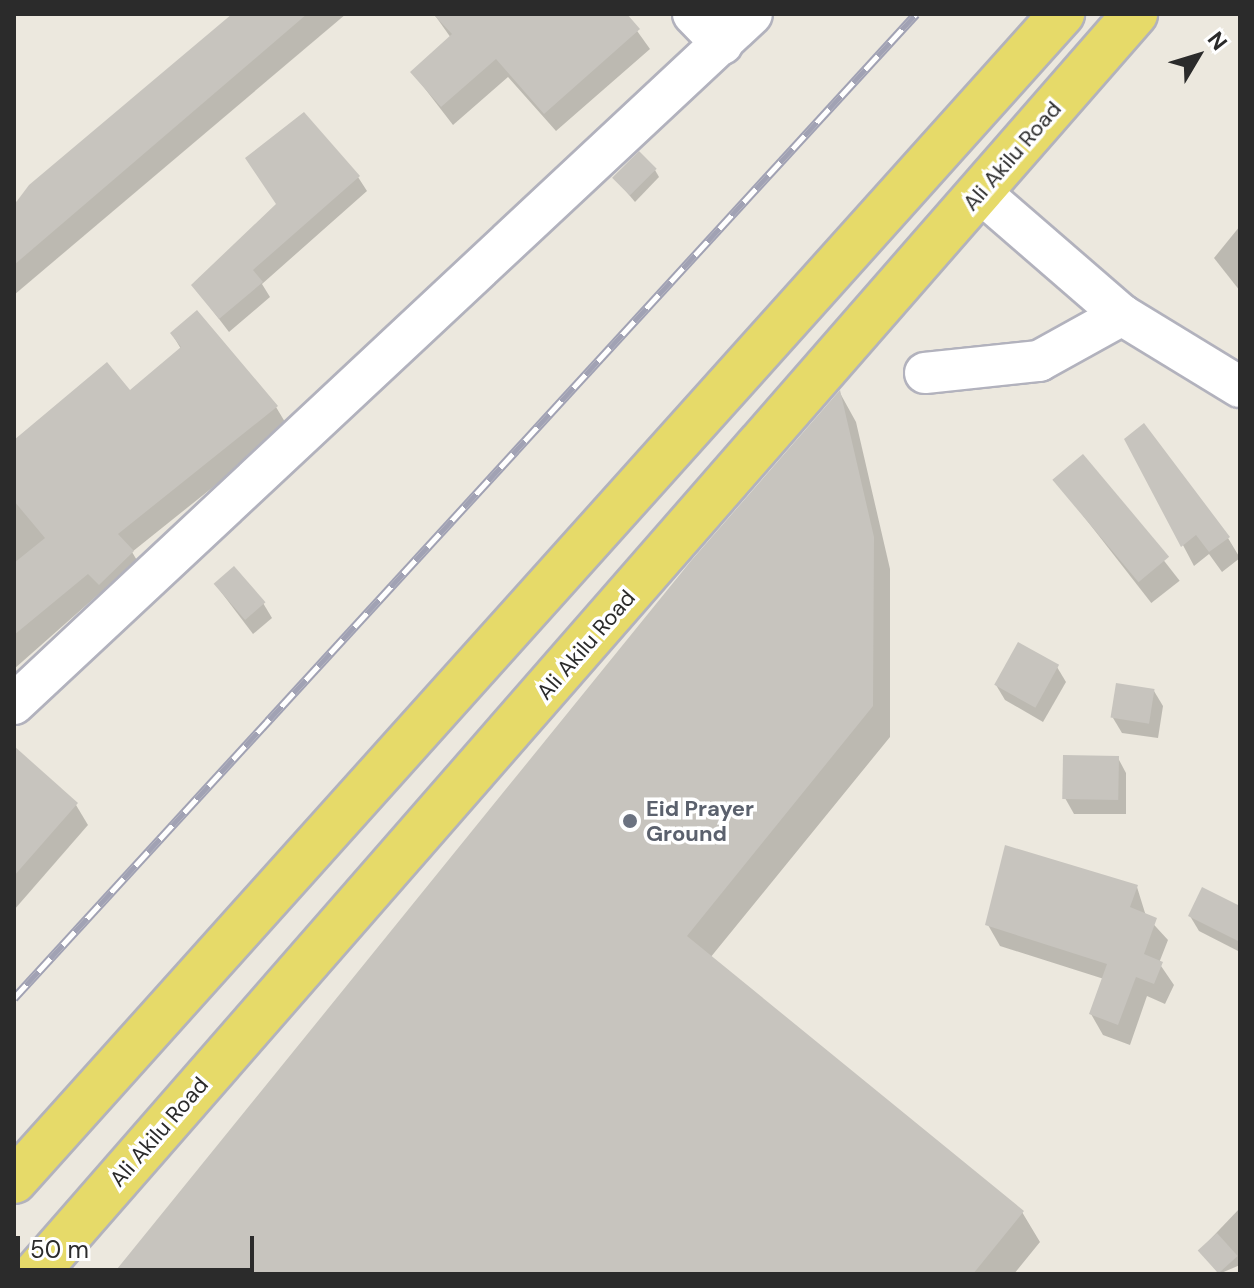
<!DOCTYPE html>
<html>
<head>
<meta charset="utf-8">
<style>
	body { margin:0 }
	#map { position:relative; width:1254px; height:1288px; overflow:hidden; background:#ece8de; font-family:"DM Sans",sans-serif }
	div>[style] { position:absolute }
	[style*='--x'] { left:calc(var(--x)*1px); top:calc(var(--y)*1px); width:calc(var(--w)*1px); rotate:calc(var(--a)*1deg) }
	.shadow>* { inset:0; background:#0003; transform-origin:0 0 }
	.building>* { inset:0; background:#c7c4be; transform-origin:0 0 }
	.roads { filter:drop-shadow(2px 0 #b2b2bd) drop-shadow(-2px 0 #b2b2bd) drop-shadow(0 2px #b2b2bd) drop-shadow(0 -2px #b2b2bd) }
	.minor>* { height:40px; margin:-20px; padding:0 20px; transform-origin:20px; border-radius:20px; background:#fff }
	.major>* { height:44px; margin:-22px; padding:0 22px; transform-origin:22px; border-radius:22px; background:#e6da69 }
	.rail>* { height:9px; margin-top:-4.5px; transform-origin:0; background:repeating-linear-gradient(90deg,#fff 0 18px,#a1a2b4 0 36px); box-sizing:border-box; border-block:2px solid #a1a2b4 }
	.dots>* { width:22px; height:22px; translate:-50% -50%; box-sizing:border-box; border:4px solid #fff; border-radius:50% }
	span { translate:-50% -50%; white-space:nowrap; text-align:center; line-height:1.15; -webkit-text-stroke:7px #fff; paint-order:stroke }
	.street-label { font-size:22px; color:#2b2b2b }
	.worship-label { font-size:22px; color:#5b616d; font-weight:700 }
	.left { translate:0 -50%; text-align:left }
	.frame { position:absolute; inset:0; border:16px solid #2b2b2b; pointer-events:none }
	.north { position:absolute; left:1158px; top:16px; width:80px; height:80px; -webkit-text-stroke:6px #fff; paint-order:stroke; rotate:52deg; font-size:22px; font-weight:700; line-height:32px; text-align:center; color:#2b2b2b }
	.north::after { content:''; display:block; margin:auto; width:28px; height:36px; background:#2b2b2b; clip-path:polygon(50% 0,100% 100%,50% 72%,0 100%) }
	.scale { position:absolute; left:16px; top:1236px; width:238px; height:36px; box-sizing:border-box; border:4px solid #2b2b2b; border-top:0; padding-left:10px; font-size:24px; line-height:28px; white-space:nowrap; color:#2b2b2b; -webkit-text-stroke:6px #fff; paint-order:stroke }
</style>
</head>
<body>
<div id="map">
	<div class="shadow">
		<i style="clip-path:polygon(236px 14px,346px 14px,14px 295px,14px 204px)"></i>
		<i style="clip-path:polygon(434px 14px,625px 14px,650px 49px,556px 131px,508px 77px,453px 125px,412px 72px,451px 38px)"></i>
		<i style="clip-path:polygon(655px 170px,659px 177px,635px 202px,614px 177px)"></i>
		<i style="clip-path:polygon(358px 177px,367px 191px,262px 284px,270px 297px,229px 332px,193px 285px)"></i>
		<i style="clip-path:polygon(1240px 226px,1240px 291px,1214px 258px)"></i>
		<i style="clip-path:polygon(172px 334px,276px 407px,288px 427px,132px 552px,144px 572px,112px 604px,100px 593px,14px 669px,14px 443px,130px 392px,181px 349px)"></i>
		<i style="clip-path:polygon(840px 393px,856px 422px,890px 569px,890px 737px,710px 958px,1022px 1212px,1040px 1242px,1014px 1274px,115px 1274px)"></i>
		<i style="clip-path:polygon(1127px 439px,1228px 538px,1240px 558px,1222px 572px,1209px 554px,1194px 566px)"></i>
		<i style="left:1083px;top:457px;width:157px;height:36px;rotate:52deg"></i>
		<i style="clip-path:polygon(215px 584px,263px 603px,272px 618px,253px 634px)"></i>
		<i style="clip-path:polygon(1057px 667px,1066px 682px,1043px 722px,1005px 700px,996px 685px)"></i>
		<i style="clip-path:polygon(1154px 691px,1163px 706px,1158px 738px,1122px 733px,1113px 718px)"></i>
		<i style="clip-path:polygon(1118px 758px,1126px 773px,1126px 814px,1074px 814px,1065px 798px)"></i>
		<i style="clip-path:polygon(14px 766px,76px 805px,88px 825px,14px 910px)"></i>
		<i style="clip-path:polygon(1137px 887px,1146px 916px,1168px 940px,1159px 963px,1174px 985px,1165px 1004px,1147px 996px,1130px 1045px,1103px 1035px,1091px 1014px,1104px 979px,1000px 946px,988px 925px)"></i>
		<i style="clip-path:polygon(1240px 908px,1240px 952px,1199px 931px,1190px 916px)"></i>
		<i style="clip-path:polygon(1240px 1208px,1240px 1265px,1219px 1274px,1200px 1250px)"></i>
	</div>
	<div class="building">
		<i style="clip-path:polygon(232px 14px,307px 14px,14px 265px,14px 205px,29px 185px)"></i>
		<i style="clip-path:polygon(433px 14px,627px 14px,640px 29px,544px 114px,496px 59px,441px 107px,410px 72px,452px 34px)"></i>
		<i style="clip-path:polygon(304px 112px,360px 176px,253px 270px,263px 282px,219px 319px,191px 285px,276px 204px,245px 158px)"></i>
		<i style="left:639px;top:151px;width:25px;height:38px;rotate:45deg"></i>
		<i style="clip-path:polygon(197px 310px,278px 406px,118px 534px,134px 551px,99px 585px,88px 574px,14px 635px,14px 563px,45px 538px,14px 501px,14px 440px,107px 362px,130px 390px,181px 347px,170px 333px)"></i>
		<i style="clip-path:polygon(840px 390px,874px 537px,873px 706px,687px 936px,1024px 1211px,973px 1274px,113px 1274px,690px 562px)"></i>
		<i style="clip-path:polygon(1144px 423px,1230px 537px,1209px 552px,1196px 535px,1181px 547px,1124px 439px)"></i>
		<i style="left:1083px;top:454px;width:134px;height:40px;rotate:50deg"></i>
		<i style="left:234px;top:566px;width:48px;height:27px;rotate:49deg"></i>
		<i style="left:1018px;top:642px;width:47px;height:49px;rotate:29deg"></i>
		<i style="left:1116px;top:683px;width:39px;height:35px;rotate:9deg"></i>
		<i style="clip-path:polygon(14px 746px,78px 803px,14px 876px)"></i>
		<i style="left:1063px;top:755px;width:56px;height:44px;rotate:1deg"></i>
		<i style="clip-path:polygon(1005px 845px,1138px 885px,1130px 907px,1157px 918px,1144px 954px,1163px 962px,1154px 984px,1136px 977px,1118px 1025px,1089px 1014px,1107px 964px,985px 925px)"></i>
		<i style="clip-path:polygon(1202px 887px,1240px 906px,1240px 942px,1188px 916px)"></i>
		<i style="left:1217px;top:1233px;width:31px;height:26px;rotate:48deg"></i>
	</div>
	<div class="roads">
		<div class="minor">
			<i style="--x:693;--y:14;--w:42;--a:46"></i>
			<i style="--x:981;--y:193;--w:186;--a:40.9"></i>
			<i style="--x:1122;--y:315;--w:138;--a:31.4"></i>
			<i style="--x:925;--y:373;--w:115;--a:-6"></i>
			<i style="--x:1039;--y:361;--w:95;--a:-29"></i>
			<i style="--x:14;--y:704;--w:1010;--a:-43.07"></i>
		</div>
		<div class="major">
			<i style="--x:14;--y:1181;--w:1569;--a:-48.08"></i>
			<i style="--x:35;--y:1274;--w:1673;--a:-48.88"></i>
		</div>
	</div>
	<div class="rail">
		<i style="--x:14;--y:998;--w:1335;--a:-47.49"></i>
	</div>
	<div class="dots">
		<i style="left:630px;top:821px;background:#6b7280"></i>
	</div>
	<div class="street-label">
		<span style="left:1012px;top:156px;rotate:-49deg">Ali Akilu Road</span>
		<span style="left:586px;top:645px;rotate:-49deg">Ali Akilu Road</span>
		<span style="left:159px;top:1132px;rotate:-49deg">Ali Akilu Road</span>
	</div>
	<div class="worship-label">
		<span class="left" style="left:646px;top:821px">Eid Prayer<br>Ground</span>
	</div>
	<div class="frame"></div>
	<div class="north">N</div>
	<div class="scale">50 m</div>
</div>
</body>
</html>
